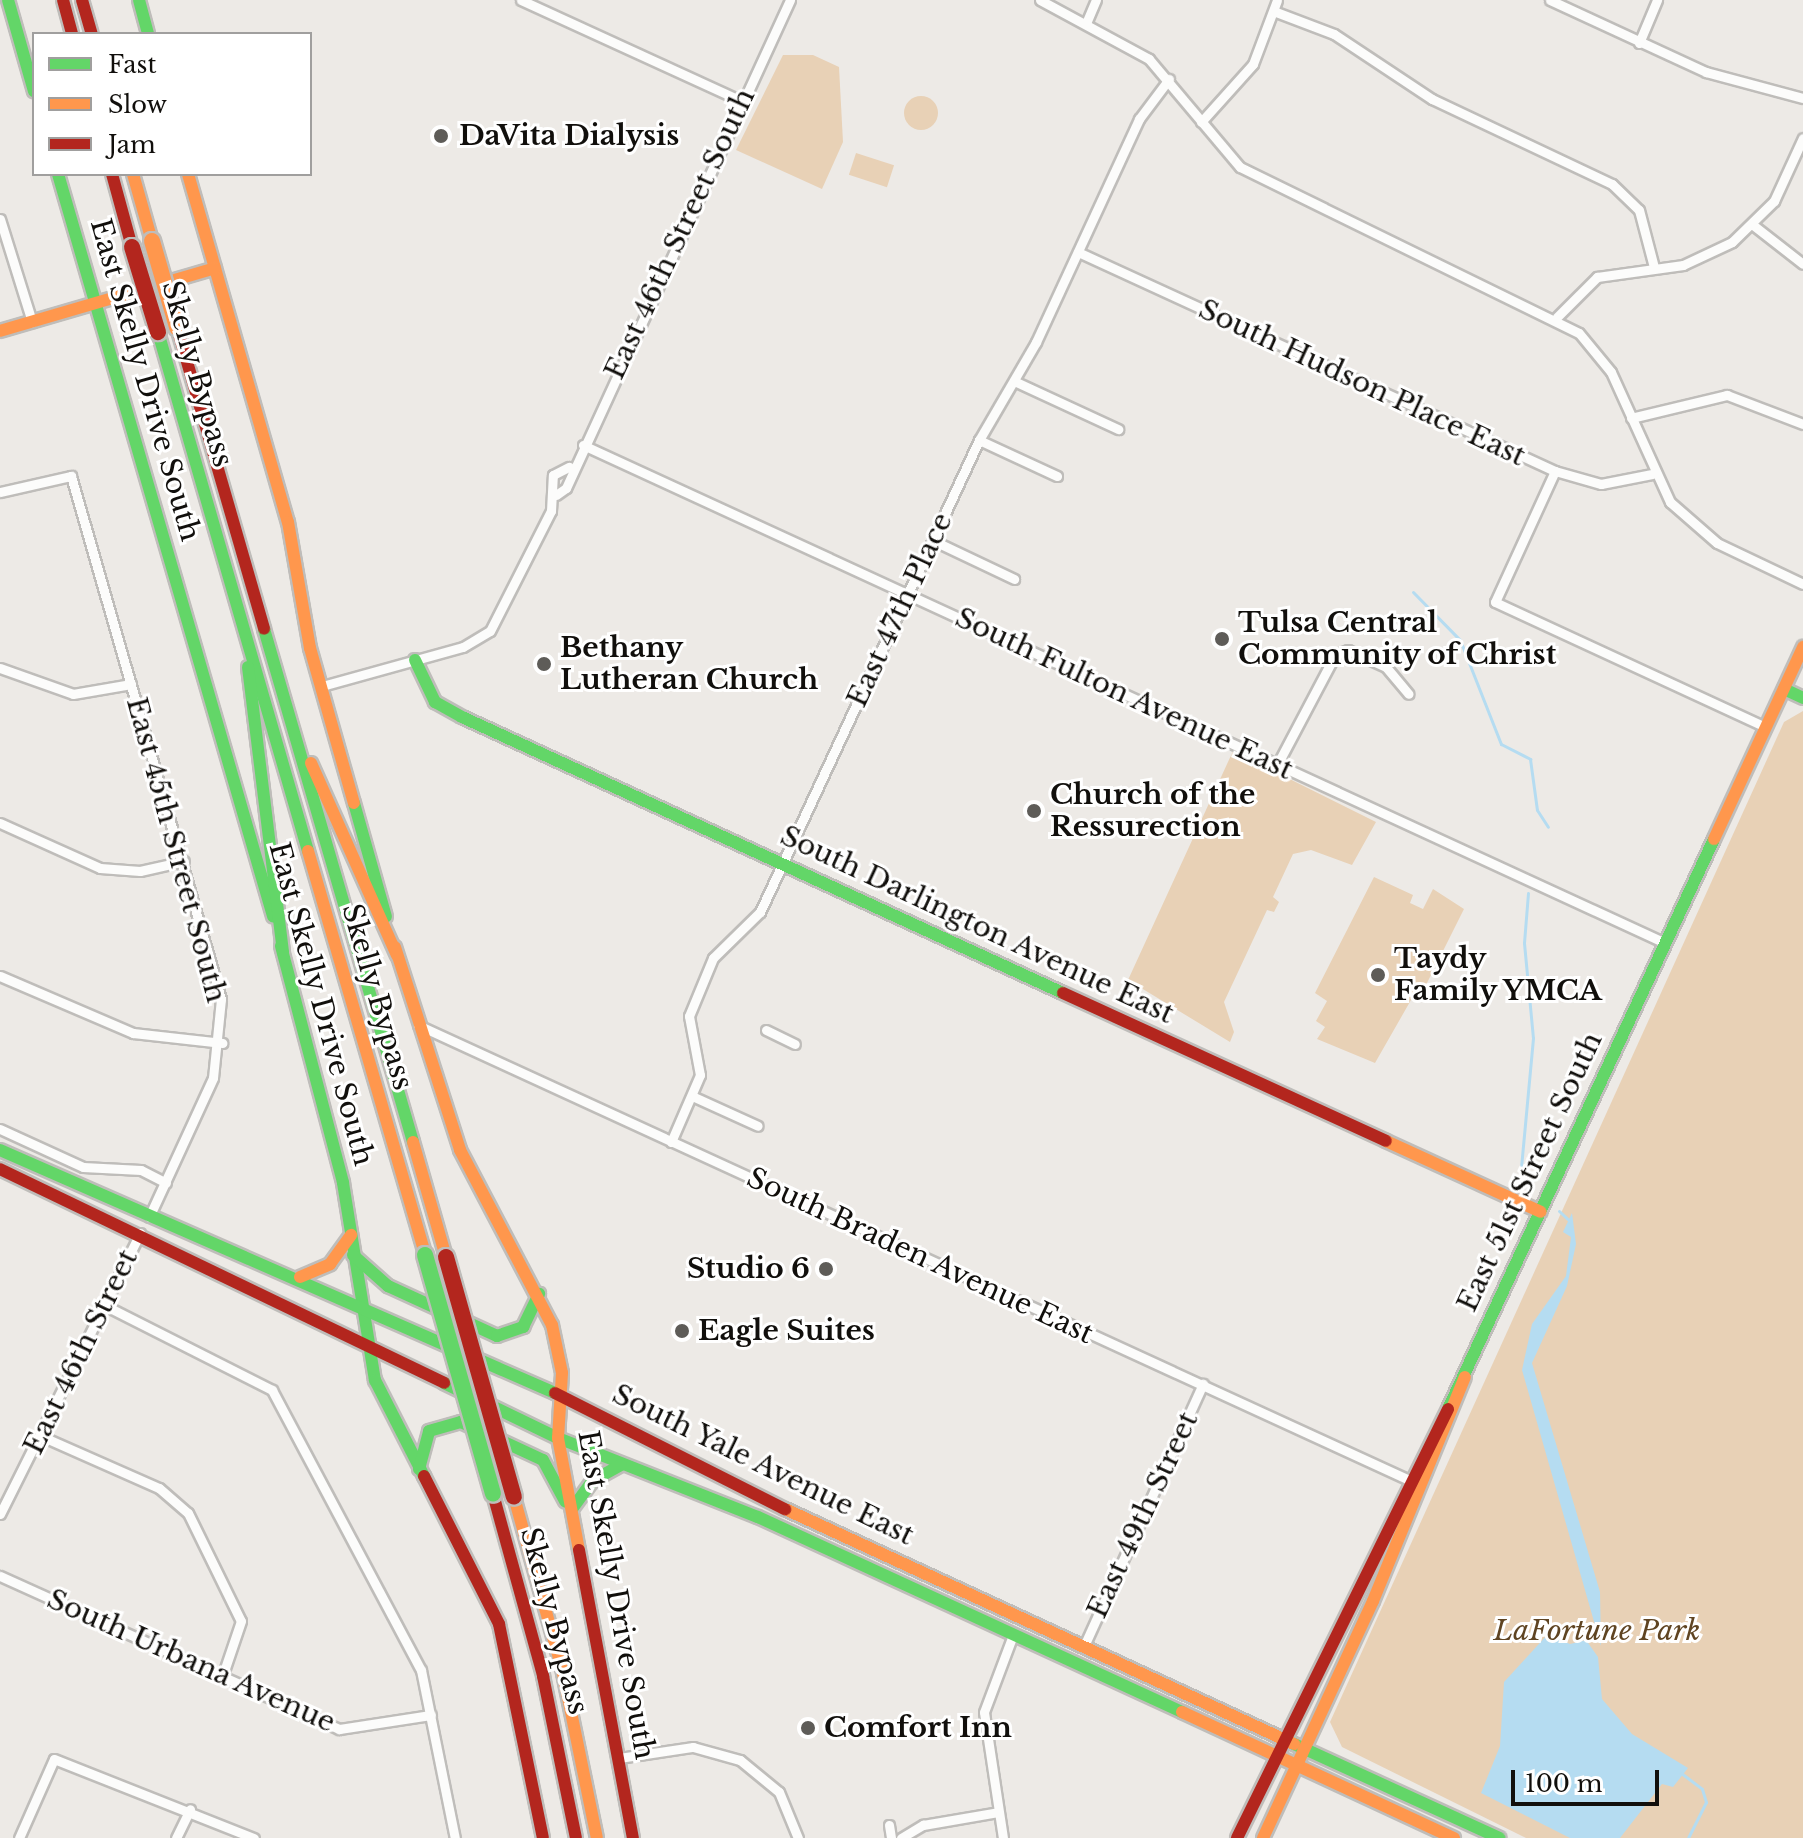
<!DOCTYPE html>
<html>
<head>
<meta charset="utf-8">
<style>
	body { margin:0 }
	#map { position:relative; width:1803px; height:1838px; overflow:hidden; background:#edeae6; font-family:"Libre Baskerville",serif }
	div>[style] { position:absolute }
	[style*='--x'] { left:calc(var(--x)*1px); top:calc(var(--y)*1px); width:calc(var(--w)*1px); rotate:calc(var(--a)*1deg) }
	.green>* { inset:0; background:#e8d1b6; transform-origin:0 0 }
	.round { border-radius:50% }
	.water>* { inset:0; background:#b5dcf1 }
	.stream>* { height:3px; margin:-1.5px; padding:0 1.5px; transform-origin:1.5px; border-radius:1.5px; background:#b5dcf1 }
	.roads { filter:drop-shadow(2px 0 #bfbdba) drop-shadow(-2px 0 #bfbdba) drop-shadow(0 2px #bfbdba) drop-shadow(0 -2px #bfbdba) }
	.street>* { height:9px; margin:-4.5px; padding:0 4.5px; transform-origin:4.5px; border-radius:4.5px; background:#fcfcfb }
	.fast>* { height:12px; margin:-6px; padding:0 6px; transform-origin:6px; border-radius:6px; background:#63d668 }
	.slow>* { height:12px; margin:-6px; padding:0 6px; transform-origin:6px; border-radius:6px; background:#ff974d }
	.jam>* { height:12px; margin:-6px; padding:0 6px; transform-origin:6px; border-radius:6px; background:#b3261e }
	.bridges { filter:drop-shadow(2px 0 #bfbdba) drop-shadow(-2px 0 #bfbdba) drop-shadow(0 2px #bfbdba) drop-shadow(0 -2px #bfbdba) }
	.fast-bridge>* { height:16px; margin:-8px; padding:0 8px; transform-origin:8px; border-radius:8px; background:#63d668 }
	.slow-bridge>* { height:16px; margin:-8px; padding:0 8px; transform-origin:8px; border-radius:8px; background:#ff974d }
	.jam-bridge>* { height:16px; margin:-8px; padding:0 8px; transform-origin:8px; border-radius:8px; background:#b3261e }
	.dots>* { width:22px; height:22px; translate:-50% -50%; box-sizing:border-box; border:4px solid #fff; border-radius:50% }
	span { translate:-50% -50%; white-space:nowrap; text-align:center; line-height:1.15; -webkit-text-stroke:6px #fff; paint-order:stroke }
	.poi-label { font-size:28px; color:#110f0c; font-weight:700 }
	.left { translate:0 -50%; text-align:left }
	.right { translate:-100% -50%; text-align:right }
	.street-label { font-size:28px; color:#110f0c }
	.park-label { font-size:28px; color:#5f4422; font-style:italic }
	.legend { position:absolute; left:32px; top:32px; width:280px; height:144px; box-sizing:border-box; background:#fff; border:2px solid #a09f9e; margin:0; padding:10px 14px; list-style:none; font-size:24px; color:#110f0c }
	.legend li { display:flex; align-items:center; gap:16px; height:40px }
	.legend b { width:40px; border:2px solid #a09f9e }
	.scale { position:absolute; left:1511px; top:1770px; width:148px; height:36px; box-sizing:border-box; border:4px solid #110f0c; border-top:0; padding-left:10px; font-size:24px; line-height:28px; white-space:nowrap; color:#110f0c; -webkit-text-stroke:6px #fff; paint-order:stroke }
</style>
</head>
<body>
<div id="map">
	<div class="green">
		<i style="clip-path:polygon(783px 55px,813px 55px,839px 67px,843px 142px,822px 189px,736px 150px)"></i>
		<i class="round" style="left:904px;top:96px;width:34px;height:34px"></i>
		<i style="left:856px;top:153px;width:40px;height:23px;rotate:18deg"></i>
		<i style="clip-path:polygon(1803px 711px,1803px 1838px,1526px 1838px,1342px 1747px,1330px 1722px,1784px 722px)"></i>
		<i style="clip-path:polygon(1233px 751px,1376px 822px,1352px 865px,1311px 850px,1293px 854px,1273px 897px,1279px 902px,1274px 912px,1267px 910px,1224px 1002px,1234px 1032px,1230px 1042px,1128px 980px)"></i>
		<i style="clip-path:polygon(1374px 877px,1413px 895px,1410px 903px,1423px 909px,1433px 889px,1464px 909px,1421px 995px,1415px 993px,1375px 1063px,1317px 1039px,1325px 1027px,1316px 1021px,1327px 1001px,1315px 993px)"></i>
	</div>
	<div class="water">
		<i style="clip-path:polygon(1572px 1213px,1576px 1244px,1567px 1286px,1532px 1363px,1600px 1592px,1601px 1646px,1522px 1370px,1532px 1324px,1566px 1276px,1571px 1237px,1563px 1232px)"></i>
		<i style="clip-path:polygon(1548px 1634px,1570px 1644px,1586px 1640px,1598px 1657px,1602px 1699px,1632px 1734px,1688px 1768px,1673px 1787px,1662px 1784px,1620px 1838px,1570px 1838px,1481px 1793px,1500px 1746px,1504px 1682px)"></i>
	</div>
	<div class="stream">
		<i style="--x:1413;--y:592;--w:67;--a:45.6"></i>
		<i style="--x:1460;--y:640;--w:112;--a:68.5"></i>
		<i style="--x:1501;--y:744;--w:33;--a:27"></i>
		<i style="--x:1530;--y:759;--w:51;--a:82.2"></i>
		<i style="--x:1537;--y:810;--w:20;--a:57"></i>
		<i style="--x:1528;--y:893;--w:50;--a:94.6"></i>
		<i style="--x:1524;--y:943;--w:95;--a:84.6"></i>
		<i style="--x:1533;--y:1038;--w:130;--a:95.3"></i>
		<i style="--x:1521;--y:1167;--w:20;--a:33"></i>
		<i style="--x:1559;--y:1211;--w:16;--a:43"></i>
		<i style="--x:1681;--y:1773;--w:26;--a:37"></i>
		<i style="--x:1702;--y:1789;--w:14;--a:73"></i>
		<i style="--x:1706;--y:1802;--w:40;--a:116.6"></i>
	</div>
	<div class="roads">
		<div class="street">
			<i style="--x:521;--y:0;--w:243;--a:24.6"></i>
			<i style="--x:1040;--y:0;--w:124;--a:28.4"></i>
			<i style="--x:1149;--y:59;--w:141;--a:49.9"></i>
			<i style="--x:1240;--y:167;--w:377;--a:26.1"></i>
			<i style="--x:1579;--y:333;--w:50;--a:50.6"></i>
			<i style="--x:1611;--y:372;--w:143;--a:65.6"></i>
			<i style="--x:1670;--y:502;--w:62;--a:41.1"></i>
			<i style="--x:1717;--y:543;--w:95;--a:25.5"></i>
			<i style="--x:1550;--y:0;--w:172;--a:24.8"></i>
			<i style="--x:1706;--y:72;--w:100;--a:15"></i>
			<i style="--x:1276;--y:12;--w:62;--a:20.8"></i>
			<i style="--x:1334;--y:34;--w:118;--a:33.6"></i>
			<i style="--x:1432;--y:99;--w:199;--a:25.3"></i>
			<i style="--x:1612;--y:184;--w:37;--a:44"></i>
			<i style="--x:1639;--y:210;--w:59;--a:75.3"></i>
			<i style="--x:1087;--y:21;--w:23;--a:-67"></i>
			<i style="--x:1639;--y:43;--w:47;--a:-67.3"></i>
			<i style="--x:1201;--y:122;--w:78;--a:-48.1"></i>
			<i style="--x:1253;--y:64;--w:68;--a:-69.4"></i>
			<i style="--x:0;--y:219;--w:108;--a:72.7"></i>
			<i style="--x:1753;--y:225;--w:63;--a:38"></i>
			<i style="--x:1078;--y:252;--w:525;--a:24.66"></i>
			<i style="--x:1555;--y:471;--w:48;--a:15.8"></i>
			<i style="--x:1601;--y:484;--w:52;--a:-11.1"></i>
			<i style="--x:1557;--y:317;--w:57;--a:-45"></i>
			<i style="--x:1597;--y:277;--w:87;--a:-7.9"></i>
			<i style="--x:1683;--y:265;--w:54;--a:-25.1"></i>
			<i style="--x:1732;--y:242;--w:59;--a:-44.3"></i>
			<i style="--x:1774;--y:201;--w:69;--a:-65.3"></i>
			<i style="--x:1014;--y:381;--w:115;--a:24.8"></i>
			<i style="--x:1631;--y:418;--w:99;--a:-13.5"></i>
			<i style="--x:1727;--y:395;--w:81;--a:20.9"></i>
			<i style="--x:979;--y:440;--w:86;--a:24.8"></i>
			<i style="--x:583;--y:445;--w:1191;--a:24.71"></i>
			<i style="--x:1555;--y:471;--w:144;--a:114.6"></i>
			<i style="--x:1495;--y:602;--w:298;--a:24.8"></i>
			<i style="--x:0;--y:492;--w:73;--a:-12.7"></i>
			<i style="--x:71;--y:476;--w:544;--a:74"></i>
			<i style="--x:221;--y:999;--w:79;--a:95.8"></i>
			<i style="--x:213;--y:1078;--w:153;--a:114.7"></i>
			<i style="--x:556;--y:495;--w:12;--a:-35"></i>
			<i style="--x:566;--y:488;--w:537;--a:-65.34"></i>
			<i style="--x:932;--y:540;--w:91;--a:25.4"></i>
			<i style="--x:0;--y:668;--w:77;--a:19.6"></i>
			<i style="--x:73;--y:694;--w:59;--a:-9.8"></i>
			<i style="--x:322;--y:686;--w:146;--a:-15.5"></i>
			<i style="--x:463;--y:647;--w:31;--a:-31"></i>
			<i style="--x:490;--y:631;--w:135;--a:-63.1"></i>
			<i style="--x:551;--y:511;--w:36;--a:-87"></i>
			<i style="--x:553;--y:475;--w:18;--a:-27"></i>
			<i style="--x:1277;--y:765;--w:124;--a:-62.2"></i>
			<i style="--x:1335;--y:655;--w:14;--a:-21"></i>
			<i style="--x:1348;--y:650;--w:42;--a:24.1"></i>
			<i style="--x:1386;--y:667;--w:35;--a:50"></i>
			<i style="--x:0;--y:823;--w:110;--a:24.2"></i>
			<i style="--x:100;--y:868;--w:40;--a:4.3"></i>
			<i style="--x:140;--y:871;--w:45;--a:-12.8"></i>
			<i style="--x:0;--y:976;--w:145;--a:23.2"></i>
			<i style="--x:133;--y:1033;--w:90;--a:6.4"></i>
			<i style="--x:418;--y:1025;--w:1100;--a:24.66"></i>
			<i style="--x:766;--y:1030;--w:32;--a:26"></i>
			<i style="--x:692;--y:1096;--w:72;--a:24.4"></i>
			<i style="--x:0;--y:1129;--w:91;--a:24.6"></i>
			<i style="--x:83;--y:1167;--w:58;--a:3"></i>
			<i style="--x:141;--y:1170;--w:28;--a:27"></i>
			<i style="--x:671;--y:1142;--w:73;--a:-66.6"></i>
			<i style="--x:700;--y:1075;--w:60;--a:-100.6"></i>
			<i style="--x:689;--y:1016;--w:63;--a:-67.5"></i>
			<i style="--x:713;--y:958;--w:66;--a:-44.4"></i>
			<i style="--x:760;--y:912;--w:520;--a:-65.11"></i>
			<i style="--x:979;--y:440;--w:113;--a:-59.8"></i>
			<i style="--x:1036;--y:342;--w:246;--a:-65.2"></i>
			<i style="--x:1139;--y:119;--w:50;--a:-53.1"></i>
			<i style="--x:106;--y:1306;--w:186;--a:26.8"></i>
			<i style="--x:272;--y:1390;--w:317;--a:62"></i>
			<i style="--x:421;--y:1670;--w:171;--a:78.6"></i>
			<i style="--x:41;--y:1436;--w:129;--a:23.8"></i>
			<i style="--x:159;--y:1488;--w:38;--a:41"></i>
			<i style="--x:188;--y:1513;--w:120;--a:63.9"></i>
			<i style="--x:241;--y:1621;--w:59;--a:108.7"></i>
			<i style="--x:0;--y:1514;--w:314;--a:-63.5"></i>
			<i style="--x:0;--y:1576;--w:372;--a:24.3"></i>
			<i style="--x:339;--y:1729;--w:93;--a:-8.7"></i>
			<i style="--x:1084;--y:1646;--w:288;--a:-65.6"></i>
			<i style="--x:619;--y:1758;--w:75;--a:-8.5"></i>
			<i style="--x:693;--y:1747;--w:49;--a:15.5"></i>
			<i style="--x:740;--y:1760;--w:50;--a:39.4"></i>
			<i style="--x:779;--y:1792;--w:50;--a:67.6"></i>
			<i style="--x:889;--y:1825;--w:13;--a:81"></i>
			<i style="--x:19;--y:1838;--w:86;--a:-66.1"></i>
			<i style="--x:54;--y:1759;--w:215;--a:21.6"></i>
			<i style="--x:176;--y:1838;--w:32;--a:-64"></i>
			<i style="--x:901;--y:1838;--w:26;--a:-31"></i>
			<i style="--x:923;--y:1825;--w:76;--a:-9.8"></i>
			<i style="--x:1003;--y:1838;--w:127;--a:-98.6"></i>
			<i style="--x:984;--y:1712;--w:82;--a:-69.4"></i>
		</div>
		<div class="fast">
			<i style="--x:8;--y:0;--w:95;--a:74.1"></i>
			<i style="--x:139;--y:0;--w:35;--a:75"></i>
			<i style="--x:58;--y:174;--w:773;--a:73.84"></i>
			<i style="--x:158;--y:332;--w:540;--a:73.88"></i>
			<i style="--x:264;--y:629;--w:534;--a:73.8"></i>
			<i style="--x:415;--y:660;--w:47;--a:64.5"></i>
			<i style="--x:435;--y:702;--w:31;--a:29"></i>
			<i style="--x:462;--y:717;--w:661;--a:24.67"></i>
			<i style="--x:248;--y:667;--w:288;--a:83"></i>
			<i style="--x:1784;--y:689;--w:21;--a:25"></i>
			<i style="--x:354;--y:803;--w:118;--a:74.3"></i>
			<i style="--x:281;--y:946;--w:245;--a:75.3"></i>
			<i style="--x:343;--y:1183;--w:200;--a:80.8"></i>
			<i style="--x:375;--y:1380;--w:108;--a:63"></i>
			<i style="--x:0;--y:1150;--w:606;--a:23.65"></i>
			<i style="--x:353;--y:1255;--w:47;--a:41.5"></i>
			<i style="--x:388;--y:1286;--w:120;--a:24.6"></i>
			<i style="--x:497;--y:1336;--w:28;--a:-19"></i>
			<i style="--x:523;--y:1327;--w:37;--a:-64"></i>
			<i style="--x:444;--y:1383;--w:127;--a:25.8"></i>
			<i style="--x:558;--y:1438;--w:215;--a:21.6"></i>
			<i style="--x:758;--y:1517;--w:467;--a:24.7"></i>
			<i style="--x:1448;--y:1409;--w:629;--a:-64.98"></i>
			<i style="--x:419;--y:1469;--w:39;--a:-75"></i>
			<i style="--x:429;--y:1431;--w:33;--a:-16"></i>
			<i style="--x:461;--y:1422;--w:90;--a:24.9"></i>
			<i style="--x:543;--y:1460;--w:47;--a:61.8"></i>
			<i style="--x:572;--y:1509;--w:34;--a:-54"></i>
			<i style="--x:592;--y:1481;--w:33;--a:-29"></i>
			<i style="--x:1294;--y:1744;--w:226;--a:24.6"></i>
		</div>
		<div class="slow">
			<i style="--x:133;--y:174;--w:70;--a:74.2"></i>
			<i style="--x:188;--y:174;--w:362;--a:74"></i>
			<i style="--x:288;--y:522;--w:128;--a:80.1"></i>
			<i style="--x:310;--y:648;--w:161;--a:74.2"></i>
			<i style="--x:0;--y:331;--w:224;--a:-16.3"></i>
			<i style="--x:311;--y:763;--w:210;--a:65.9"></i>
			<i style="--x:1714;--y:839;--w:212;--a:-65.1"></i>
			<i style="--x:308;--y:851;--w:421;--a:73.8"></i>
			<i style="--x:395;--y:947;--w:213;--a:72.2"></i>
			<i style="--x:460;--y:1150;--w:198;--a:62.3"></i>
			<i style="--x:552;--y:1325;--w:49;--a:78.2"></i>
			<i style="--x:562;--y:1373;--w:65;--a:93.5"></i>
			<i style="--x:558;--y:1438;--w:114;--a:79.4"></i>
			<i style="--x:1386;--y:1141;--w:170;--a:24.6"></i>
			<i style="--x:413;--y:1142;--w:120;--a:74"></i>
			<i style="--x:300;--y:1277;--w:33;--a:-23"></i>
			<i style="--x:330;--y:1264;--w:36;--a:-54"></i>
			<i style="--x:514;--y:1497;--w:183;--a:74.4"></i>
			<i style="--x:563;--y:1673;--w:168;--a:78.4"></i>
			<i style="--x:785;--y:1509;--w:561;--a:24.78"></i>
			<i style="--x:1182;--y:1712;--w:300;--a:24.9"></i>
			<i style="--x:1263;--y:1838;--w:261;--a:-65.1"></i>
			<i style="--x:1373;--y:1601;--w:242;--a:-67.7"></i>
		</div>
		<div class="jam">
			<i style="--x:63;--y:0;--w:35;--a:75"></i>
			<i style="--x:82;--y:0;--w:35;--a:74"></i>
			<i style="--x:112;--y:174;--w:76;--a:74.7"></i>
			<i style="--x:177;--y:327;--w:314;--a:73.9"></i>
			<i style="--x:1063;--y:993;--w:355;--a:24.6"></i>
			<i style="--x:0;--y:1169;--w:493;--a:25.7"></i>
			<i style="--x:555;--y:1393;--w:258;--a:26.8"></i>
			<i style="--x:424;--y:1476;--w:166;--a:63.1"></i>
			<i style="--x:499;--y:1624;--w:218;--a:78.4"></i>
			<i style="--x:493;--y:1494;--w:189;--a:74.6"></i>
			<i style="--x:543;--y:1676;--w:165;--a:78.5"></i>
			<i style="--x:579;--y:1550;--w:293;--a:79.4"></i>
			<i style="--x:1237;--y:1838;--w:478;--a:-63.8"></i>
		</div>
	</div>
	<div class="bridges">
		<div class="fast-bridge">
			<i style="--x:425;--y:1255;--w:248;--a:74.1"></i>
		</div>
		<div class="slow-bridge">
			<i style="--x:152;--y:241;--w:90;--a:73.8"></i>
		</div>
		<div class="jam-bridge">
			<i style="--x:132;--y:247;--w:89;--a:73"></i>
			<i style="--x:446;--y:1257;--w:249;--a:74.2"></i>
		</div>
	</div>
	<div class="dots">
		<i style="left:441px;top:136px;background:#5e5c58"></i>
		<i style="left:1222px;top:639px;background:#5e5c58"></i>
		<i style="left:544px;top:664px;background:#5e5c58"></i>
		<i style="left:1034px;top:811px;background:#5e5c58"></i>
		<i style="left:1378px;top:975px;background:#5e5c58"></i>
		<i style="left:826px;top:1269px;background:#5e5c58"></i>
		<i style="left:682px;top:1331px;background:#5e5c58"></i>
		<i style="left:808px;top:1728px;background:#5e5c58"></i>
	</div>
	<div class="poi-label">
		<span class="left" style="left:459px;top:136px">DaVita Dialysis</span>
		<span class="left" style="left:1238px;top:639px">Tulsa Central<br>Community of Christ</span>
		<span class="left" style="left:560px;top:664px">Bethany<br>Lutheran Church</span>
		<span class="left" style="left:1050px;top:811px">Church of the<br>Ressurection</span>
		<span class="left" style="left:1394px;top:975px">Taydy<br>Family YMCA</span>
		<span class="right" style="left:810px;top:1269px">Studio 6</span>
		<span class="left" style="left:698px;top:1331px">Eagle Suites</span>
		<span class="left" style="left:824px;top:1728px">Comfort Inn</span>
	</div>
	<div class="street-label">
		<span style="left:680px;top:234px;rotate:-65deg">East 46th Street South</span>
		<span style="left:197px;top:374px;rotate:74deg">Skelly Bypass</span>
		<span style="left:145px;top:380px;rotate:74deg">East Skelly Drive South</span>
		<span style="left:1362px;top:383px;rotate:25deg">South Hudson Place East</span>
		<span style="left:900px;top:610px;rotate:-65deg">East 47th Place</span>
		<span style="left:1124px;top:694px;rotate:25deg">South Fulton Avenue East</span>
		<span style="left:176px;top:850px;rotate:75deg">East 45th Street South</span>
		<span style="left:977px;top:925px;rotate:25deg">South Darlington Avenue East</span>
		<span style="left:377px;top:997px;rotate:74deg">Skelly Bypass</span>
		<span style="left:321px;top:1004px;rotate:75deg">East Skelly Drive South</span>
		<span style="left:1530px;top:1172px;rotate:-65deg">East 51st Street South</span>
		<span style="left:920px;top:1256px;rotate:25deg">South Braden Avenue East</span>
		<span style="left:81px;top:1352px;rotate:-64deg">East 46th Street</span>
		<span style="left:763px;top:1465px;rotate:26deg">South Yale Avenue East</span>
		<span style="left:1143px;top:1515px;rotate:-65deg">East 49th Street</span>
		<span style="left:616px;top:1595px;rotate:80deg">East Skelly Drive South</span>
		<span style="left:554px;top:1621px;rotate:75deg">Skelly Bypass</span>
		<span style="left:191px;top:1661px;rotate:24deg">South Urbana Avenue</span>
	</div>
	<div class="park-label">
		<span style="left:1597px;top:1631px">LaFortune Park</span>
	</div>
	<ul class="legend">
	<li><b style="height:10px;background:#63d668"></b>Fast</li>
	<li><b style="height:10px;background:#ff974d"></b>Slow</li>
	<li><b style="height:10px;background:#b3261e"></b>Jam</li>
	</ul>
	<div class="scale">100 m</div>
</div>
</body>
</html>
